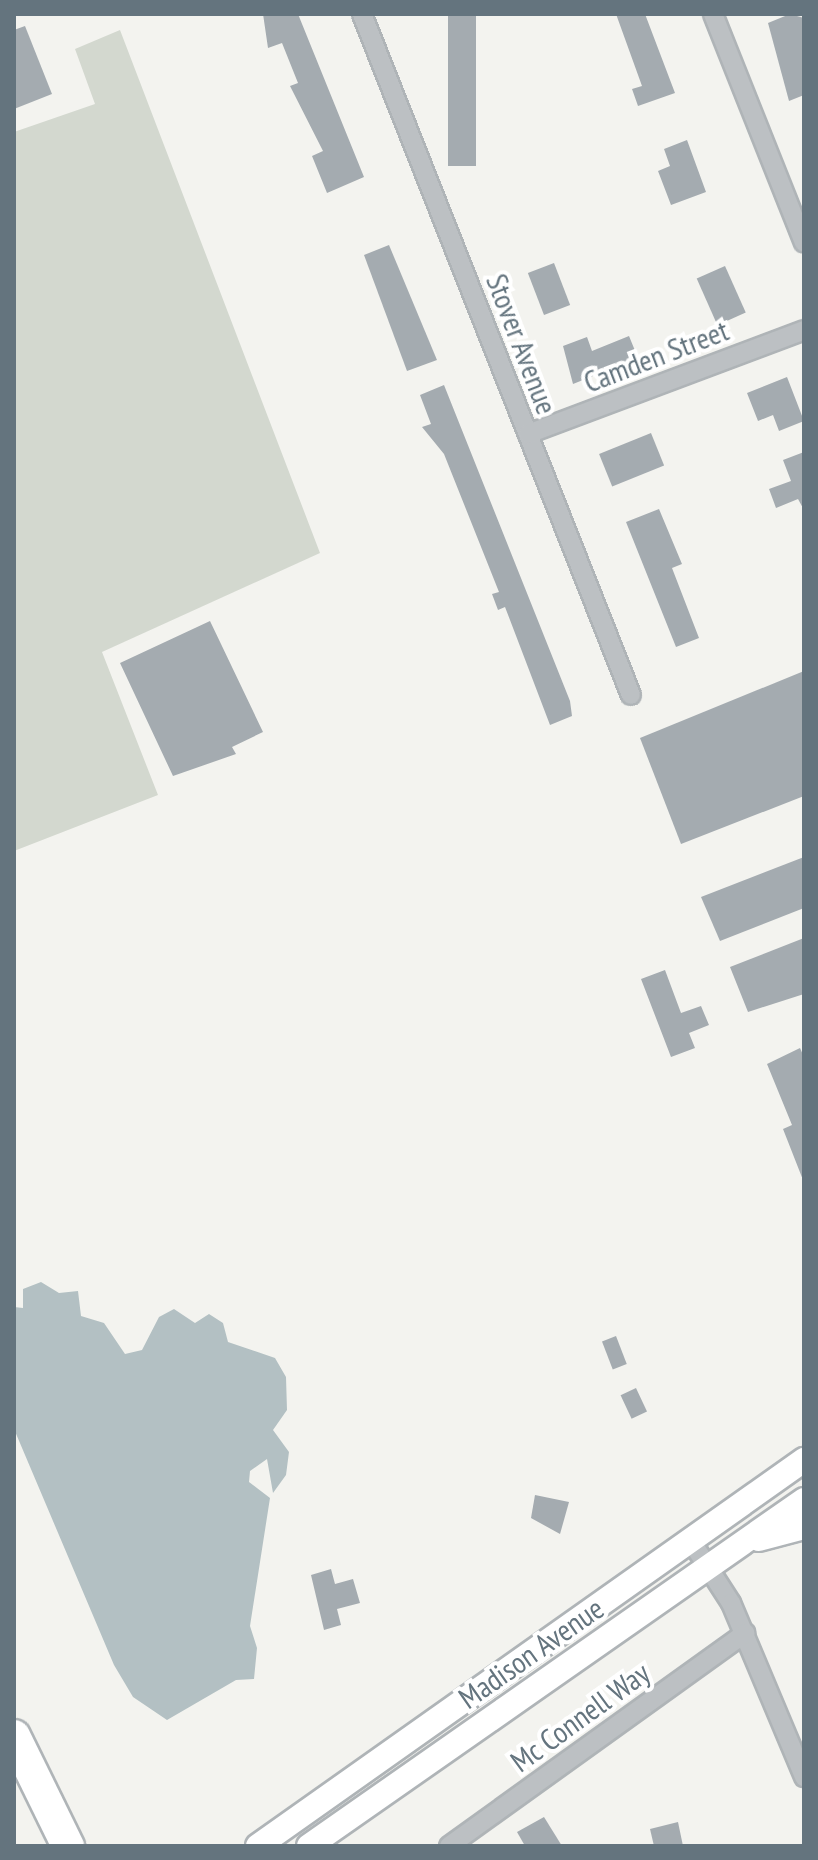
<!DOCTYPE html>
<html>
<head>
<meta charset="utf-8">
<style>
	body { margin:0 }
	#map { position:relative; width:818px; height:1860px; overflow:hidden; background:#f3f3ef; font-family:"PT Sans Narrow",sans-serif }
	div>[style] { position:absolute }
	[style*='--x'] { left:calc(var(--x)*1px); top:calc(var(--y)*1px); width:calc(var(--w)*1px); rotate:calc(var(--a)*1deg) }
	.green>* { inset:0; background:#d3d8cf }
	.water>* { inset:0; background:#b3c0c3 }
	.building>* { inset:0; background:#a4abb0; transform-origin:0 0 }
	.roads { filter:drop-shadow(2px 0 #afb4b7) drop-shadow(-2px 0 #afb4b7) drop-shadow(0 2px #afb4b7) drop-shadow(0 -2px #afb4b7) }
	.street>* { height:18px; margin:-9px; padding:0 9px; transform-origin:9px; border-radius:9px; background:#bcc0c3 }
	.secondary>* { height:24px; margin:-12px; padding:0 12px; transform-origin:12px; border-radius:12px; background:#fff }
	.highway>* { height:32px; margin:-16px; padding:0 16px; transform-origin:16px; border-radius:16px; background:#fff }
	span { translate:-50% -50%; white-space:nowrap; text-align:center; line-height:1.15; -webkit-text-stroke:8px #fff; paint-order:stroke }
	.street-label { font-size:30px; color:#64747e }
	.frame { position:absolute; inset:0; border:16px solid #64747e; pointer-events:none }
</style>
</head>
<body>
<div id="map">
	<div class="green">
		<i style="clip-path:polygon(120px 30px,320px 553px,102px 652px,158px 795px,14px 851px,14px 132px,95px 104px,75px 49px)"></i>
	</div>
	<div class="water">
		<i style="clip-path:polygon(41px 1282px,59px 1293px,78px 1291px,81px 1316px,104px 1323px,125px 1354px,142px 1350px,159px 1317px,174px 1309px,195px 1323px,209px 1314px,223px 1323px,228px 1342px,275px 1358px,286px 1377px,287px 1410px,273px 1430px,289px 1452px,286px 1475px,273px 1493px,267px 1459px,250px 1471px,249px 1482px,270px 1498px,250px 1626px,257px 1648px,254px 1679px,236px 1680px,167px 1720px,133px 1697px,114px 1665px,14px 1429px,14px 1307px,23px 1308px,23px 1289px)"></i>
	</div>
	<div class="building">
		<i style="clip-path:polygon(263px 14px,298px 14px,364px 177px,327px 193px,312px 156px,323px 151px,290px 86px,298px 83px,282px 43px,268px 48px)"></i>
		<i style="left:448px;top:14px;width:28px;height:152px"></i>
		<i style="clip-path:polygon(616px 14px,645px 14px,675px 93px,638px 106px,632px 89px,642px 86px)"></i>
		<i style="clip-path:polygon(790px 14px,804px 18px,804px 95px,789px 101px,768px 23px)"></i>
		<i style="clip-path:polygon(25px 26px,52px 94px,14px 109px,14px 30px)"></i>
		<i style="clip-path:polygon(687px 140px,706px 192px,671px 205px,658px 171px,670px 166px,664px 149px)"></i>
		<i style="clip-path:polygon(389px 245px,437px 360px,407px 371px,364px 255px)"></i>
		<i style="left:554px;top:263px;width:45px;height:28px;rotate:69deg"></i>
		<i style="left:725px;top:266px;width:51px;height:31px;rotate:66deg"></i>
		<i style="clip-path:polygon(629px 336px,638px 358px,573px 384px,563px 346px,587px 337px,592px 351px)"></i>
		<i style="clip-path:polygon(787px 377px,804px 421px,779px 431px,773px 415px,758px 421px,747px 393px)"></i>
		<i style="clip-path:polygon(444px 385px,570px 701px,572px 716px,550px 725px,505px 607px,498px 610px,492px 594px,499px 592px,444px 454px,422px 427px,431px 424px,420px 395px)"></i>
		<i style="left:651px;top:433px;width:35px;height:56px;rotate:68deg"></i>
		<i style="clip-path:polygon(804px 452px,804px 510px,798px 499px,776px 508px,769px 489px,791px 481px,783px 460px)"></i>
		<i style="clip-path:polygon(659px 509px,682px 564px,672px 568px,699px 638px,676px 647px,626px 522px)"></i>
		<i style="clip-path:polygon(210px 621px,263px 732px,232px 747px,236px 754px,173px 776px,120px 663px)"></i>
		<i style="clip-path:polygon(804px 671px,804px 796px,681px 844px,640px 738px)"></i>
		<i style="clip-path:polygon(804px 857px,804px 908px,720px 941px,701px 897px)"></i>
		<i style="clip-path:polygon(804px 938px,804px 994px,748px 1012px,730px 967px)"></i>
		<i style="clip-path:polygon(665px 970px,681px 1013px,701px 1006px,709px 1025px,689px 1033px,695px 1048px,671px 1057px,641px 979px)"></i>
		<i style="clip-path:polygon(800px 1048px,804px 1057px,803px 1180px,783px 1129px,792px 1125px,767px 1064px)"></i>
		<i style="left:616px;top:1336px;width:30px;height:15px;rotate:69deg"></i>
		<i style="left:636px;top:1388px;width:26px;height:17px;rotate:65deg"></i>
		<i style="clip-path:polygon(535px 1495px,569px 1502px,560px 1534px,531px 1518px)"></i>
		<i style="clip-path:polygon(331px 1569px,335px 1584px,353px 1579px,360px 1603px,337px 1609px,341px 1625px,324px 1630px,311px 1575px)"></i>
		<i style="clip-path:polygon(544px 1817px,562px 1846px,525px 1846px,517px 1832px)"></i>
		<i style="clip-path:polygon(678px 1822px,683px 1846px,654px 1846px,650px 1829px)"></i>
	</div>
	<div class="roads">
		<div class="street">
			<i style="--x:362;--y:14;--w:732;--a:68.45"></i>
			<i style="--x:713;--y:14;--w:246;--a:68.3"></i>
			<i style="--x:528;--y:434;--w:295;--a:-20.6"></i>
			<i style="--x:691;--y:1541;--w:74;--a:57.2"></i>
			<i style="--x:731;--y:1603;--w:189;--a:67.2"></i>
			<i style="--x:449;--y:1846;--w:365;--a:-35.7"></i>
		</div>
		<div class="secondary">
			<i style="--x:759;--y:1539;--w:47;--a:-14.9"></i>
			<i style="--x:258;--y:1846;--w:669;--a:-35.26"></i>
			<i style="--x:309;--y:1846;--w:604;--a:-34.95"></i>
		</div>
		<div class="highway">
			<i style="--x:14;--y:1736;--w:123;--a:63.9"></i>
		</div>
	</div>
	<div class="street-label">
		<span style="left:522px;top:344px;rotate:69deg">Stover Avenue</span>
		<span style="left:656px;top:356px;rotate:-21deg">Camden Street</span>
		<span style="left:531px;top:1653px;rotate:-35deg">Madison Avenue</span>
		<span style="left:580px;top:1717px;rotate:-36deg">Mc Connell Way</span>
	</div>
	<div class="frame"></div>
</div>
</body>
</html>
